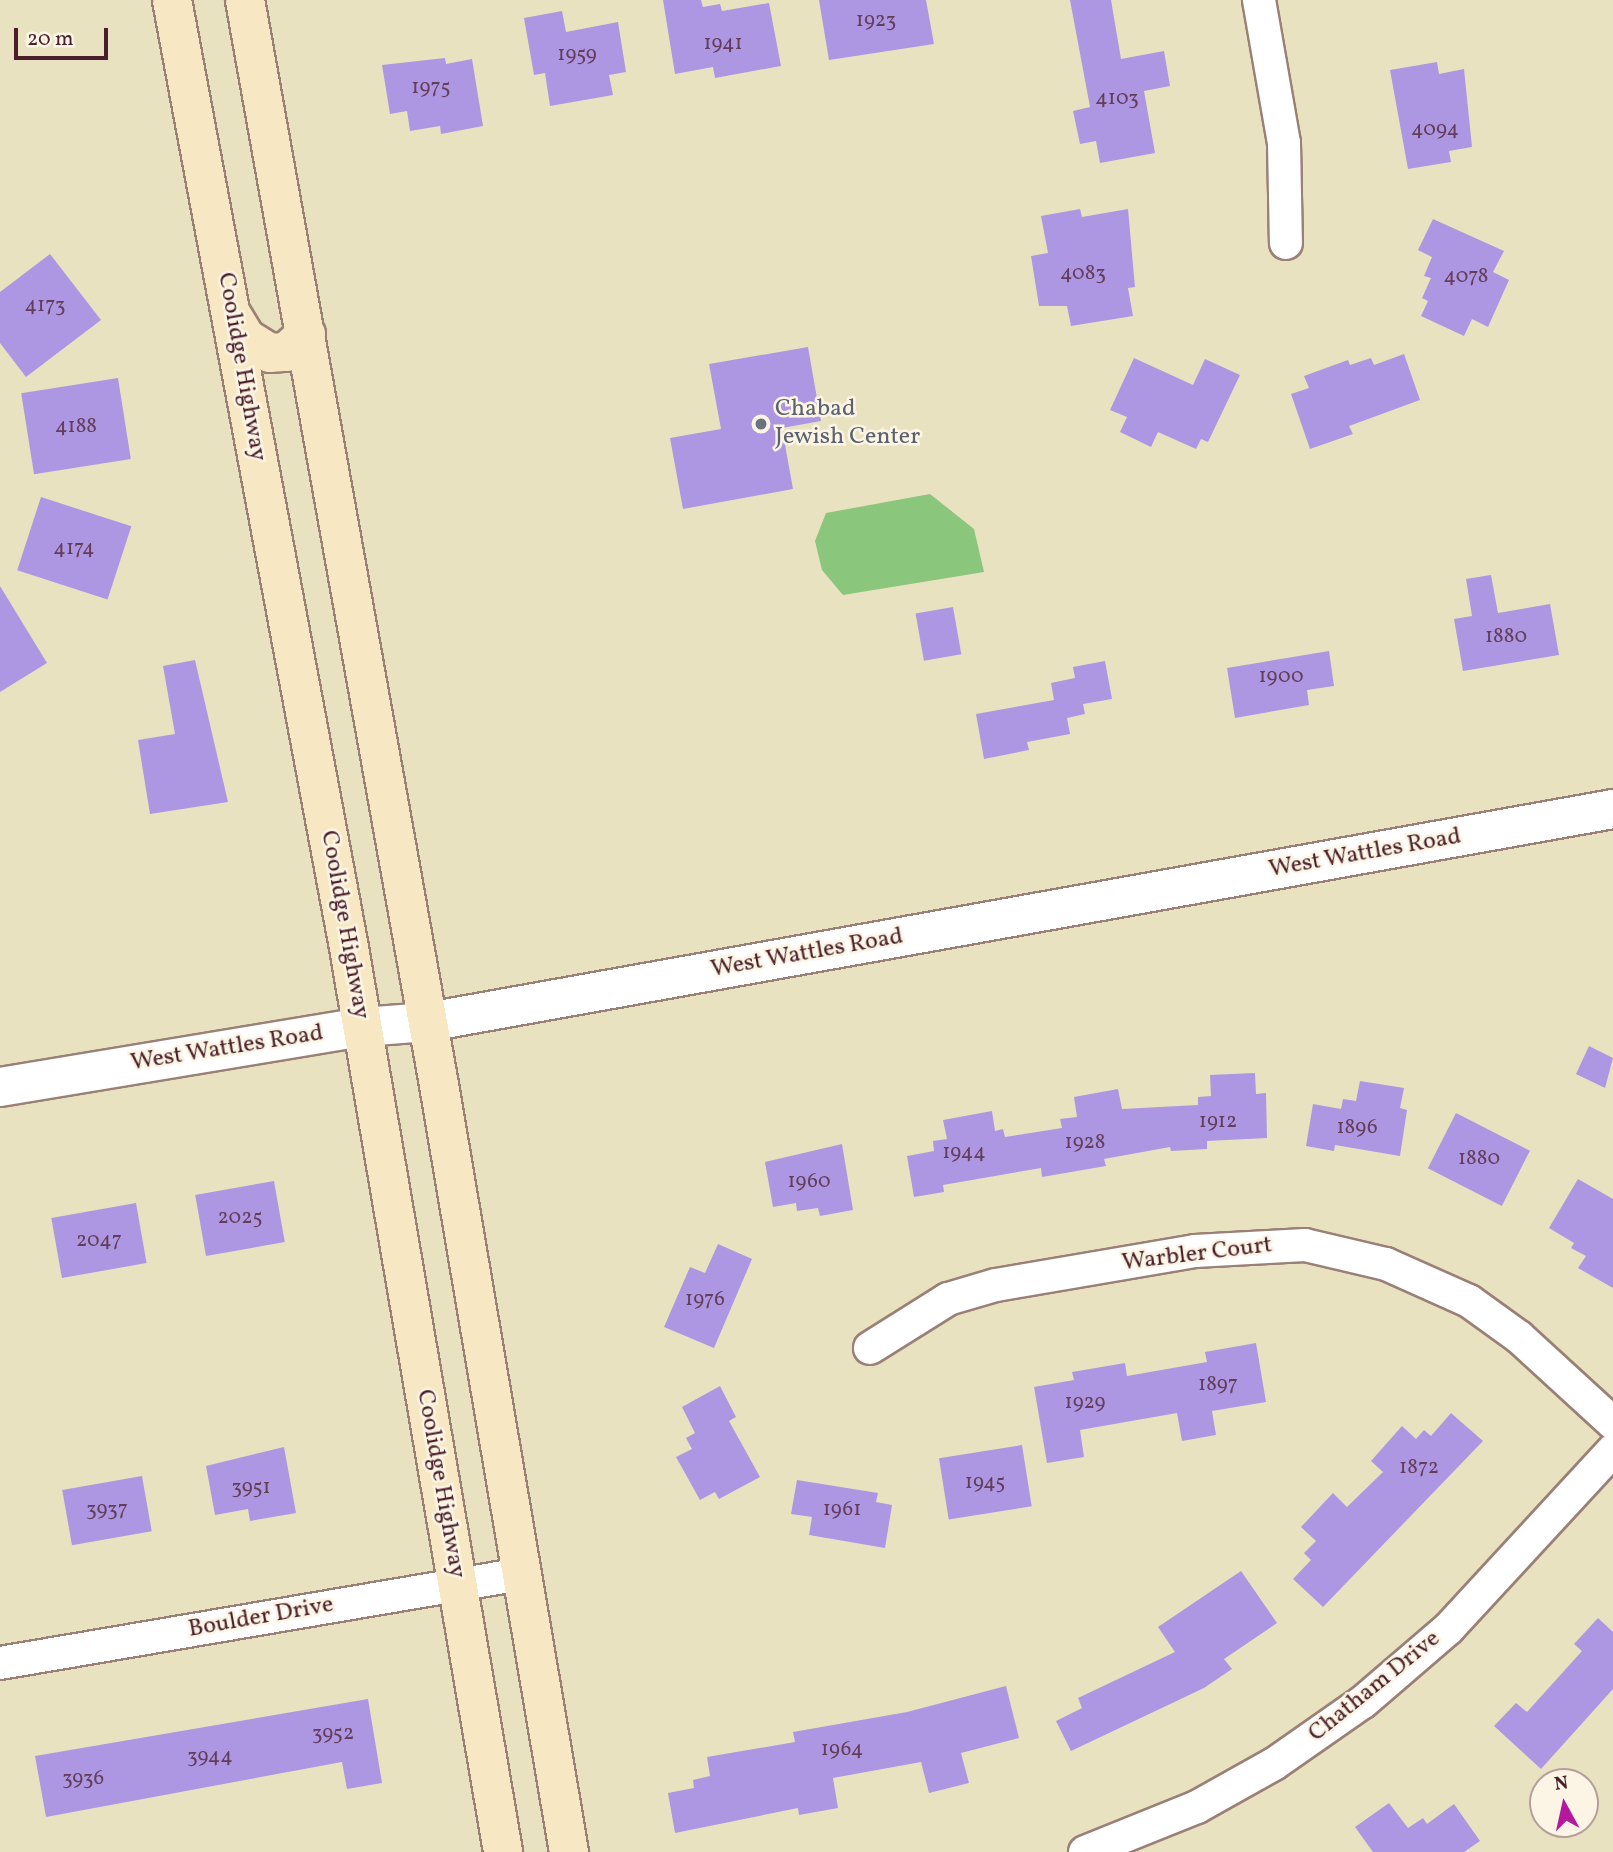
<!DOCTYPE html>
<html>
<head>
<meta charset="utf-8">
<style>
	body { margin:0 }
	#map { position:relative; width:1613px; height:1852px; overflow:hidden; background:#e9e2c0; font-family:Vollkorn,serif }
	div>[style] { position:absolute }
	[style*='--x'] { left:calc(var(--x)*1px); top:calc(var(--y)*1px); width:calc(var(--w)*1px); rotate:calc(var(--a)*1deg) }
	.green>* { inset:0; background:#8ac67c }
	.building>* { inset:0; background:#ad97e2; transform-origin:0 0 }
	.roads { filter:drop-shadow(2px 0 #9a8076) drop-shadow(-2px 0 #9a8076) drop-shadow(0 2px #9a8076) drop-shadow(0 -2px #9a8076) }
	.minor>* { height:32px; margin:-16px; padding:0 16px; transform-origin:16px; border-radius:16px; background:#fff }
	.tertiary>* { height:38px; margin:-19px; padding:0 19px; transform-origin:19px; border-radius:19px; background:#fff }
	.secondary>* { height:38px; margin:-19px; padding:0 19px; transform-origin:19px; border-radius:19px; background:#f7e8c3 }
	.dots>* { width:19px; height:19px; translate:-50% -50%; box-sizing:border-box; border:4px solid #fcf5e5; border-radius:50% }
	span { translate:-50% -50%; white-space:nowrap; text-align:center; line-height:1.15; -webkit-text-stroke:5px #fcf5e5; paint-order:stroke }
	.number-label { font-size:21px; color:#633d59 }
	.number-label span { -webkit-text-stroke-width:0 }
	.street-label { font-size:24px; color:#4a1f2b }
	.worship-label { font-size:24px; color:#5b616d }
	.left { translate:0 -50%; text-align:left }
	.north { position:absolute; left:1529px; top:1768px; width:70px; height:70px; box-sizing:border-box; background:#fcf5e5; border:2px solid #b59f9b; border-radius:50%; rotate:352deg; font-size:19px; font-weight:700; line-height:28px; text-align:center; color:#4a1f2b }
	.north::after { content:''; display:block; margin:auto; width:24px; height:32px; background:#b5179e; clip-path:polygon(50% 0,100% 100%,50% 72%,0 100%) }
	.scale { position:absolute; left:14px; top:28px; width:94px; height:32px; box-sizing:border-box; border:4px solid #4a1f2b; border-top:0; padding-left:9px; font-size:21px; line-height:24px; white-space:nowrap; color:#4a1f2b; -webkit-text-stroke:5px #fcf5e5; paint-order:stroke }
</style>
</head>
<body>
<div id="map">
	<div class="green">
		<i style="clip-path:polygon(930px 494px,974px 529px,984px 572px,843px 595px,822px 570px,815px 541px,826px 513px)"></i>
	</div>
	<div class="building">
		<i style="clip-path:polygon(663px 0,701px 0,703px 7px,720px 4px,722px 11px,769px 3px,781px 66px,715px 78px,713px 67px,675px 74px)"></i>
		<i style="clip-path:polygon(819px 0,926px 0,934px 44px,829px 60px)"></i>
		<i style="clip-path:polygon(1070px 0,1111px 0,1121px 59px,1164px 51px,1170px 86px,1144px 91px,1155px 153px,1100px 163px,1096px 141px,1080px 144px,1073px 111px,1090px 107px)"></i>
		<i style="clip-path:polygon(562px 11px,566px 32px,618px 22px,626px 72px,609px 75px,613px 95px,550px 106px,545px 73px,534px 75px,524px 18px)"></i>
		<i style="clip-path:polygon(445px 58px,446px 64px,472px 59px,483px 126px,441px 134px,440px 126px,410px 131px,407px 111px,390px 114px,382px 65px)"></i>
		<i style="clip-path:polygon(1437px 62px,1439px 74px,1464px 69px,1472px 147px,1449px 151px,1451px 162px,1408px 169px,1390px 70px)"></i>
		<i style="clip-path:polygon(1080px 209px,1082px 217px,1128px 209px,1135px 287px,1128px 288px,1133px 316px,1071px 326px,1067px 306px,1039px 306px,1031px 256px,1048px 253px,1041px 216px)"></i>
		<i style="clip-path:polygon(1433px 219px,1504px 251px,1493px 272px,1509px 280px,1488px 327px,1472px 319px,1464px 336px,1421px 316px,1428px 301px,1422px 298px,1431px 278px,1424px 276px,1432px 257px,1418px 250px)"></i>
		<i style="clip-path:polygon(50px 254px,101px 320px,26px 377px,0 343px,0 292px)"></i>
		<i style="clip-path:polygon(808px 347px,821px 421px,782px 428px,793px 489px,683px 509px,670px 438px,721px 429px,709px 364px)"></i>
		<i style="clip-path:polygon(1404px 354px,1420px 400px,1349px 426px,1353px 434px,1310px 449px,1291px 394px,1309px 388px,1304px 376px,1348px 360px,1350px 365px,1371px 358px,1374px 365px)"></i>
		<i style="clip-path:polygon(1134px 358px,1193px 385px,1205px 359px,1240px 375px,1208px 442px,1201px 439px,1196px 449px,1158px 432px,1151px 447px,1120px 432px,1127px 417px,1110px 410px)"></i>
		<i style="left:118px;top:378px;width:82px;height:98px;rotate:81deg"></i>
		<i style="left:41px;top:497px;width:95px;height:77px;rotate:18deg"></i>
		<i style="clip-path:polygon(1491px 575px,1498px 613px,1550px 604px,1559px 655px,1463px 671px,1454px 619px,1472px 616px,1466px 579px)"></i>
		<i style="clip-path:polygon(0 586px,47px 663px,0 692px)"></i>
		<i style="left:953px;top:607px;width:48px;height:38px;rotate:80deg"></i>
		<i style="clip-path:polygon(1329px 651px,1334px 686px,1307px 690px,1309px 705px,1235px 718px,1227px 668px)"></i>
		<i style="clip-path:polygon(195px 660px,228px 802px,150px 814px,138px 740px,175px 734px,163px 666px)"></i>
		<i style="clip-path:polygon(1105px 661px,1112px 699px,1083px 704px,1085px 714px,1067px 718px,1070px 734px,1027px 742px,1029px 750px,984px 759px,976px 714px,1054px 700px,1051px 683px,1075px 678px,1073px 667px)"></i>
		<i style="clip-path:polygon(1589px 1046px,1613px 1058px,1605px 1088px,1576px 1074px)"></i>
		<i style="clip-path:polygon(1255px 1073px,1256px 1094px,1266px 1093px,1267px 1138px,1207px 1141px,1207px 1149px,1171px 1151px,1170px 1147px,1104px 1159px,1106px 1166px,1042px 1177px,1041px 1168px,943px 1185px,944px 1192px,914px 1197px,907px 1156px,934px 1151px,933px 1141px,947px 1139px,943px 1120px,992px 1111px,995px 1131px,1003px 1129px,1005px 1137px,1062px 1128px,1060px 1119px,1077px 1117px,1074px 1097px,1118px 1089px,1122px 1109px,1198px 1105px,1198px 1097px,1211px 1096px,1210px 1075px)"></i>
		<i style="clip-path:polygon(1360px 1081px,1404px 1088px,1400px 1108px,1407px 1110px,1400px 1156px,1335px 1145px,1334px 1151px,1306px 1146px,1313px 1104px,1341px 1109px,1343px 1099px,1356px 1101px)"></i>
		<i style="left:1456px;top:1113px;width:83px;height:62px;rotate:27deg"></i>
		<i style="clip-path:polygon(842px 1144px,853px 1210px,820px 1216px,818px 1208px,797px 1211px,796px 1203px,773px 1207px,765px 1162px)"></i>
		<i style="clip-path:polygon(1578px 1179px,1613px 1199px,1613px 1288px,1578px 1268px,1586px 1256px,1571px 1248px,1574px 1243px,1549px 1228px)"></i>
		<i style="left:274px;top:1181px;width:62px;height:80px;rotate:80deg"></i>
		<i style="left:136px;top:1203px;width:61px;height:86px;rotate:80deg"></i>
		<i style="clip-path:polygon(718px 1244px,752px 1259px,714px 1348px,664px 1327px,690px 1267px,705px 1273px)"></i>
		<i style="clip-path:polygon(1256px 1343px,1266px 1402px,1212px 1411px,1216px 1435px,1182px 1441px,1177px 1413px,1080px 1430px,1084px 1457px,1047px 1463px,1034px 1387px,1074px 1380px,1072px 1372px,1125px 1363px,1127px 1376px,1207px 1362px,1205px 1352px)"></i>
		<i style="clip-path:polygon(720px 1386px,736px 1417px,729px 1421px,760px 1477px,719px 1499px,715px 1492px,700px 1500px,676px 1457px,692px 1449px,686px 1438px,695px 1433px,682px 1407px)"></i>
		<i style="clip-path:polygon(1451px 1413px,1483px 1441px,1323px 1607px,1293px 1579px,1311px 1560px,1304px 1553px,1316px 1541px,1301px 1527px,1333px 1493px,1347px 1507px,1383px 1472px,1371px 1461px,1402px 1426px,1416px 1439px,1424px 1430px,1431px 1436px)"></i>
		<i style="left:1022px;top:1445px;width:62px;height:84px;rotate:81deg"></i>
		<i style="clip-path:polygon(284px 1447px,296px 1513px,250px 1521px,248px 1509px,215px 1515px,206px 1466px)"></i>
		<i style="left:142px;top:1476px;width:56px;height:81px;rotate:80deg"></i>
		<i style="clip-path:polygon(797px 1480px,878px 1493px,876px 1502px,892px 1505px,885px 1548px,809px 1535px,812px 1517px,791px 1514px)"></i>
		<i style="clip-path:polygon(1241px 1571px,1277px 1623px,1224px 1659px,1232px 1669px,1204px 1688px,1071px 1751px,1056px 1721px,1082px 1708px,1078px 1698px,1175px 1652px,1158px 1627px)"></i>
		<i style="clip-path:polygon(1598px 1618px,1613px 1632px,1613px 1689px,1541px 1769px,1494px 1726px,1516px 1703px,1527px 1712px,1582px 1651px,1574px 1644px)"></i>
		<i style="clip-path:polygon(1006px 1686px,1019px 1738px,961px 1753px,969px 1783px,929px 1793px,921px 1762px,833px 1778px,838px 1808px,799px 1815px,798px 1808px,675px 1833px,668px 1793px,694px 1788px,693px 1780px,710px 1776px,707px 1757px,795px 1742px,793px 1732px,907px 1712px)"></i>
		<i style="clip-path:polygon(368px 1699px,382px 1783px,347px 1789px,342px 1762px,46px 1817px,35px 1756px)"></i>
		<i style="clip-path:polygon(1389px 1803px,1408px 1828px,1423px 1818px,1427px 1824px,1454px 1804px,1480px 1841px,1464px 1852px,1373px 1852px,1355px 1827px)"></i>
	</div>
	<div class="roads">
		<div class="minor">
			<i style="--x:1259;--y:0;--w:145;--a:80.1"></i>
			<i style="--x:1284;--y:143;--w:100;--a:88.9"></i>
			<i style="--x:870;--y:1348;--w:92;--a:-32.1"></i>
			<i style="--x:948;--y:1299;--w:50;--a:-16.3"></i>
			<i style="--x:996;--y:1285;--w:202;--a:-9.7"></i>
			<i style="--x:1195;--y:1251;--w:110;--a:-3.1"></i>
			<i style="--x:1305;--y:1245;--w:83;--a:13.2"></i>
			<i style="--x:1386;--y:1264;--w:91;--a:24"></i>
			<i style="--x:1469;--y:1301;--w:62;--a:35.8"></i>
			<i style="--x:1519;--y:1337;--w:127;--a:42.5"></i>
			<i style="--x:0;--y:1663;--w:529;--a:-9.69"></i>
			<i style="--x:1085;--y:1852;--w:121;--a:-21.9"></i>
			<i style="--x:1197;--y:1807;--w:88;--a:-29.2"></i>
			<i style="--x:1274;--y:1764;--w:108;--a:-34.9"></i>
			<i style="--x:1363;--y:1702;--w:113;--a:-40.7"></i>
			<i style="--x:1449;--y:1628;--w:242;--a:-47.3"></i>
		</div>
		<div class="tertiary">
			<i style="--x:0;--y:1087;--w:367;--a:-9.4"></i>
			<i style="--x:362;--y:1027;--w:66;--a:-4.3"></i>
			<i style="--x:428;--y:1022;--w:1204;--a:-10.19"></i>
		</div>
		<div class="secondary">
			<i style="--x:172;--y:0;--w:958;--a:79.42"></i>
			<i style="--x:348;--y:942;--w:923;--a:80.33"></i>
			<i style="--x:245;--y:0;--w:1102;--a:79.86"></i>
			<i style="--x:439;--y:1085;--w:778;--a:80.38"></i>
			<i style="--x:232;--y:315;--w:27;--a:59"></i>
			<i style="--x:246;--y:338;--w:28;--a:32"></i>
			<i style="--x:270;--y:353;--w:16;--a:-4"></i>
			<i style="--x:286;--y:352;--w:27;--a:-42"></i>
		</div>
	</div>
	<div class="dots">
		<i style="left:761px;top:424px;background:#6b7280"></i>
	</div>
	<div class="number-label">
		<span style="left:876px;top:21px">1923</span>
		<span style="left:723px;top:44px">1941</span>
		<span style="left:577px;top:55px">1959</span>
		<span style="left:431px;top:88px">1975</span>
		<span style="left:1117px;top:99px">4103</span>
		<span style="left:1435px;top:130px">4094</span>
		<span style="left:1083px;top:274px">4083</span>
		<span style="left:1466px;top:277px">4078</span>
		<span style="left:45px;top:306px">4173</span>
		<span style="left:76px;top:427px">4188</span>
		<span style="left:74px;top:549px">4174</span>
		<span style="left:1506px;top:637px">1880</span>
		<span style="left:1281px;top:677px">1900</span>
		<span style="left:1218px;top:1122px">1912</span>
		<span style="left:1357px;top:1128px">1896</span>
		<span style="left:1085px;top:1143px">1928</span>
		<span style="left:964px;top:1153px">1944</span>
		<span style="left:1479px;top:1159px">1880</span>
		<span style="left:809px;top:1182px">1960</span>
		<span style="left:240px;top:1218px">2025</span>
		<span style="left:99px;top:1241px">2047</span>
		<span style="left:705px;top:1300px">1976</span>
		<span style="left:1218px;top:1385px">1897</span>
		<span style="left:1085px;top:1403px">1929</span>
		<span style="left:1419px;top:1468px">1872</span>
		<span style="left:985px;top:1483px">1945</span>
		<span style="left:251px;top:1488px">3951</span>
		<span style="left:107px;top:1510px">3937</span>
		<span style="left:842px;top:1510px">1961</span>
		<span style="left:333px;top:1734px">3952</span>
		<span style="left:842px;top:1750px">1964</span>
		<span style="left:210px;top:1757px">3944</span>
		<span style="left:83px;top:1779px">3936</span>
	</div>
	<div class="street-label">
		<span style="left:241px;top:367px;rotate:80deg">Coolidge Highway</span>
		<span style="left:1365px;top:854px;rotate:-10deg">West Wattles Road</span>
		<span style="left:344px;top:925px;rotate:80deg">Coolidge Highway</span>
		<span style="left:807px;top:954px;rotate:-10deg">West Wattles Road</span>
		<span style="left:227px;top:1049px;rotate:-9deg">West Wattles Road</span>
		<span style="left:1197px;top:1255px;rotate:-7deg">Warbler Court</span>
		<span style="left:440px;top:1484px;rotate:80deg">Coolidge Highway</span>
		<span style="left:261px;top:1618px;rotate:-10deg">Boulder Drive</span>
		<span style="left:1375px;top:1687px;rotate:-39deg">Chatham Drive</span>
	</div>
	<div class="worship-label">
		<span class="left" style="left:775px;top:424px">Chabad<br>Jewish Center</span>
	</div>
	<div class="north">N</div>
	<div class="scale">20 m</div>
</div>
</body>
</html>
